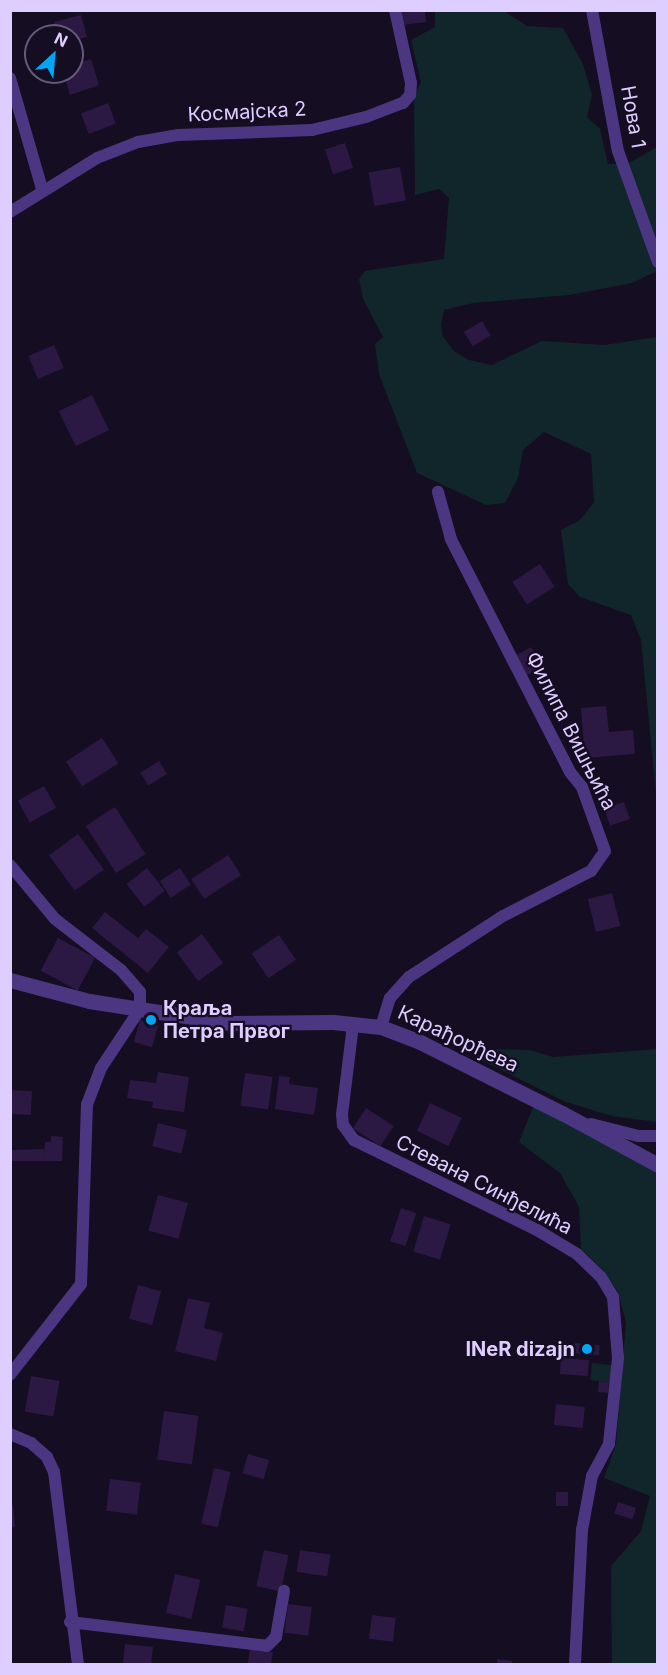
<!DOCTYPE html>
<html>
<head>
<meta charset="utf-8">
<style>
	body { margin:0 }
	#map { position:relative; width:668px; height:1675px; overflow:hidden; background:#150d21; font-family:Inter,sans-serif }
	div>[style] { position:absolute }
	[style*='--x'] { left:calc(var(--x)*1px); top:calc(var(--y)*1px); width:calc(var(--w)*1px); rotate:calc(var(--a)*1deg) }
	.green>* { inset:0; background:#10262b; transform-origin:0 0 }
	.building>* { inset:0; background:#2b1843; transform-origin:0 0 }
	.minor>* { height:12px; margin:-6px; padding:0 6px; transform-origin:6px; border-radius:6px; background:#4b3781 }
	.tertiary>* { height:15px; margin:-7.5px; padding:0 7.5px; transform-origin:7.5px; border-radius:7.5px; background:#4b3781 }
	.dots>* { width:16px; height:16px; translate:-50% -50%; box-sizing:border-box; border:3px solid #150d21; border-radius:50% }
	span { translate:-50% -50%; white-space:nowrap; text-align:center; line-height:1.15; -webkit-text-stroke:4.5px #150d21; paint-order:stroke }
	.street-label { font-size:20px; color:#decdff }
	.poi-label { font-size:20px; color:#decdff; font-weight:700 }
	.left { translate:0 -50%; text-align:left }
	.right { translate:-100% -50%; text-align:right }
	.frame { position:absolute; inset:0; border:12px solid #decdff; pointer-events:none }
	.north { position:absolute; left:24px; top:24px; width:60px; height:60px; box-sizing:border-box; background:#150d21; border:2px solid #655a7a; border-radius:50%; rotate:26deg; font-size:16px; font-weight:700; line-height:24px; text-align:center; color:#decdff }
	.north::after { content:''; display:block; margin:auto; width:21px; height:27px; background:#00a6f8; clip-path:polygon(50% 0,100% 100%,50% 72%,0 100%) }
</style>
</head>
<body>
<div id="map">
	<div class="green">
		<i style="clip-path:polygon(435px 11px,504px 11px,527px 26px,563px 28px,583px 64px,592px 95px,587px 117px,600px 129px,608px 164px,627px 164px,657px 147px,657px 277px,655px 272px,632px 283px,569px 295px,473px 303px,444px 310px,441px 324px,442px 335px,454px 351px,469px 360px,492px 365px,542px 341px,604px 345px,657px 337px,657px 804px,641px 640px,631px 615px,580px 597px,568px 584px,561px 530px,580px 520px,594px 502px,591px 454px,544px 432px,523px 450px,518px 478px,505px 503px,486px 505px,417px 473px,379px 374px,375px 344px,383px 337px,363px 299px,359px 279px,365px 271px,444px 259px,449px 198px,439px 189px,415px 195px,414px 96px,421px 82px,411px 40px,435px 27px)"></i>
		<i style="clip-path:polygon(482px 1049px,530px 1050px,553px 1057px,657px 1049px,657px 1122px,612px 1116px,566px 1102px,477px 1058px)"></i>
		<i style="clip-path:polygon(536px 1100px,657px 1166px,657px 1664px,612px 1664px,611px 1566px,641px 1531px,650px 1496px,604px 1478px,616px 1444px,626px 1323px,618px 1292px,604px 1271px,581px 1249px,579px 1207px,560px 1173px,519px 1142px)"></i>
		<i style="left:592px;top:1363px;width:20px;height:17px;rotate:6deg"></i>
	</div>
	<div class="building">
		<i style="clip-path:polygon(400px 10px,425px 10px,426px 22px,402px 25px)"></i>
		<i style="clip-path:polygon(81px 15px,87px 37px,72px 41px,72px 36px,58px 36px,54px 22px)"></i>
		<i style="clip-path:polygon(91px 59px,99px 85px,70px 95px,63px 72px,72px 72px,72px 65px)"></i>
		<i style="left:108px;top:103px;width:22px;height:29px;rotate:69deg"></i>
		<i style="left:345px;top:143px;width:26px;height:21px;rotate:72deg"></i>
		<i style="left:400px;top:167px;width:34px;height:32px;rotate:80deg"></i>
		<i style="left:482px;top:321px;width:17px;height:21px;rotate:59deg"></i>
		<i style="left:54px;top:345px;width:25px;height:28px;rotate:67deg"></i>
		<i style="left:92px;top:395px;width:39px;height:37px;rotate:64deg"></i>
		<i style="left:540px;top:564px;width:27px;height:33px;rotate:57deg"></i>
		<i style="left:531px;top:647px;width:23px;height:17px;rotate:61deg"></i>
		<i style="clip-path:polygon(606px 706px,609px 732px,633px 730px,635px 754px,585px 758px,581px 708px)"></i>
		<i style="left:102px;top:738px;width:30px;height:43px;rotate:57deg"></i>
		<i style="left:159px;top:761px;width:15px;height:22px;rotate:58deg"></i>
		<i style="left:44px;top:786px;width:25px;height:30px;rotate:61deg"></i>
		<i style="left:624px;top:802px;width:18px;height:21px;rotate:71deg"></i>
		<i style="left:115px;top:807px;width:56px;height:35px;rotate:57deg"></i>
		<i style="left:78px;top:834px;width:44px;height:36px;rotate:54deg"></i>
		<i style="left:228px;top:855px;width:24px;height:44px;rotate:57deg"></i>
		<i style="left:147px;top:868px;width:29px;height:26px;rotate:52deg"></i>
		<i style="left:180px;top:868px;width:20px;height:24px;rotate:57deg"></i>
		<i style="left:612px;top:893px;width:34px;height:25px;rotate:76deg"></i>
		<i style="clip-path:polygon(105px 912px,138px 938px,146px 929px,169px 947px,148px 973px,92px 928px)"></i>
		<i style="left:202px;top:934px;width:36px;height:31px;rotate:54deg"></i>
		<i style="left:279px;top:935px;width:30px;height:33px;rotate:56deg"></i>
		<i style="left:58px;top:938px;width:42px;height:37px;rotate:28deg"></i>
		<i style="left:140px;top:1020px;width:19px;height:23px;rotate:16deg"></i>
		<i style="clip-path:polygon(158px 1072px,189px 1077px,184px 1112px,152px 1108px,153px 1102px,127px 1098px,130px 1080px,156px 1083px)"></i>
		<i style="left:245px;top:1073px;width:28px;height:33px;rotate:8deg"></i>
		<i style="clip-path:polygon(279px 1076px,290px 1077px,289px 1084px,318px 1088px,314px 1115px,275px 1109px)"></i>
		<i style="left:10px;top:1090px;width:22px;height:24px;rotate:3deg"></i>
		<i style="left:430px;top:1103px;width:35px;height:31px;rotate:25deg"></i>
		<i style="left:366px;top:1108px;width:33px;height:24px;rotate:33deg"></i>
		<i style="left:158px;top:1123px;width:30px;height:24px;rotate:14deg"></i>
		<i style="clip-path:polygon(51px 1136px,63px 1137px,62px 1161px,10px 1161px,10px 1150px,44px 1149px,44px 1156px,45px 1142px,51px 1142px)"></i>
		<i style="left:158px;top:1195px;width:31px;height:37px;rotate:15deg"></i>
		<i style="left:401px;top:1208px;width:16px;height:35px;rotate:18deg"></i>
		<i style="left:424px;top:1216px;width:28px;height:37px;rotate:17deg"></i>
		<i style="left:138px;top:1285px;width:24px;height:35px;rotate:15deg"></i>
		<i style="clip-path:polygon(188px 1298px,210px 1303px,204px 1328px,223px 1333px,216px 1361px,175px 1351px)"></i>
		<i style="left:575px;top:1343px;width:25px;height:10px;rotate:5deg"></i>
		<i style="left:561px;top:1358px;width:28px;height:16px;rotate:4deg"></i>
		<i style="left:31px;top:1376px;width:29px;height:36px;rotate:10deg"></i>
		<i style="left:599px;top:1381px;width:10px;height:11px;rotate:6deg"></i>
		<i style="left:556px;top:1404px;width:29px;height:21px;rotate:6deg"></i>
		<i style="left:164px;top:1411px;width:35px;height:49px;rotate:8deg"></i>
		<i style="left:248px;top:1454px;width:22px;height:20px;rotate:16deg"></i>
		<i style="left:214px;top:1468px;width:17px;height:57px;rotate:13deg"></i>
		<i style="left:110px;top:1479px;width:31px;height:32px;rotate:7deg"></i>
		<i style="left:556px;top:1492px;width:12px;height:14px"></i>
		<i style="left:618px;top:1502px;width:19px;height:12px;rotate:18deg"></i>
		<i style="clip-path:polygon(10px 1505px,13px 1505px,15px 1527px,10px 1528px)"></i>
		<i style="left:264px;top:1550px;width:25px;height:37px;rotate:12deg"></i>
		<i style="left:300px;top:1550px;width:31px;height:22px;rotate:9deg"></i>
		<i style="left:175px;top:1574px;width:26px;height:40px;rotate:13deg"></i>
		<i style="left:288px;top:1604px;width:24px;height:29px;rotate:7deg"></i>
		<i style="left:226px;top:1605px;width:22px;height:23px;rotate:10deg"></i>
		<i style="left:372px;top:1615px;width:24px;height:24px;rotate:7deg"></i>
		<i style="clip-path:polygon(125px 1644px,153px 1647px,151px 1664px,123px 1664px)"></i>
		<i style="clip-path:polygon(250px 1648px,273px 1652px,271px 1664px,248px 1664px)"></i>
		<i style="clip-path:polygon(497px 1659px,512px 1661px,512px 1664px,497px 1664px)"></i>
	</div>
	<div class="minor">
		<i style="--x:592;--y:10;--w:143;--a:79.6"></i>
		<i style="--x:618;--y:151;--w:118;--a:70.2"></i>
		<i style="--x:10;--y:78;--w:116;--a:73.9"></i>
		<i style="--x:10;--y:212;--w:102;--a:-31.8"></i>
		<i style="--x:97;--y:158;--w:44;--a:-21.3"></i>
		<i style="--x:138;--y:142;--w:41;--a:-9.9"></i>
		<i style="--x:178;--y:135;--w:134;--a:-2.1"></i>
		<i style="--x:312;--y:130;--w:56;--a:-13.5"></i>
		<i style="--x:366;--y:117;--w:40;--a:-21"></i>
		<i style="--x:403;--y:103;--w:11;--a:-49"></i>
		<i style="--x:410;--y:95;--w:12;--a:-85"></i>
		<i style="--x:411;--y:83;--w:75;--a:-102.4"></i>
		<i style="--x:10;--y:865;--w:70;--a:50.2"></i>
		<i style="--x:55;--y:919;--w:83;--a:37.7"></i>
		<i style="--x:121;--y:970;--w:29;--a:49"></i>
		<i style="--x:140;--y:992;--w:17;--a:90"></i>
		<i style="--x:140;--y:1009;--w:71;--a:123.5"></i>
		<i style="--x:101;--y:1068;--w:39;--a:111"></i>
		<i style="--x:87;--y:1104;--w:180;--a:91.9"></i>
		<i style="--x:81;--y:1284;--w:115;--a:128"></i>
		<i style="--x:353;--y:1025;--w:90;--a:97"></i>
		<i style="--x:342;--y:1114;--w:11;--a:85"></i>
		<i style="--x:343;--y:1125;--w:19;--a:54"></i>
		<i style="--x:354;--y:1140;--w:204;--a:26.2"></i>
		<i style="--x:537;--y:1230;--w:47;--a:31"></i>
		<i style="--x:577;--y:1254;--w:33;--a:44"></i>
		<i style="--x:601;--y:1277;--w:23;--a:59"></i>
		<i style="--x:613;--y:1297;--w:61;--a:85.3"></i>
		<i style="--x:618;--y:1358;--w:86;--a:96"></i>
		<i style="--x:609;--y:1444;--w:36;--a:118"></i>
		<i style="--x:592;--y:1476;--w:55;--a:100.5"></i>
		<i style="--x:582;--y:1530;--w:134;--a:93"></i>
		<i style="--x:381;--y:1027;--w:30;--a:-73"></i>
		<i style="--x:390;--y:998;--w:28;--a:-48"></i>
		<i style="--x:409;--y:977;--w:112;--a:-33"></i>
		<i style="--x:503;--y:916;--w:99;--a:-27.1"></i>
		<i style="--x:591;--y:871;--w:24;--a:-55"></i>
		<i style="--x:605;--y:851;--w:68;--a:-109.8"></i>
		<i style="--x:582;--y:787;--w:19;--a:-129"></i>
		<i style="--x:570;--y:772;--w:262;--a:-117.1"></i>
		<i style="--x:451;--y:539;--w:49;--a:-105.5"></i>
		<i style="--x:591;--y:1124;--w:49;--a:14.3"></i>
		<i style="--x:638;--y:1136;--w:20;--a:0"></i>
		<i style="--x:10;--y:1434;--w:23;--a:23"></i>
		<i style="--x:31;--y:1443;--w:21;--a:41"></i>
		<i style="--x:47;--y:1457;--w:17;--a:65"></i>
		<i style="--x:54;--y:1472;--w:193;--a:82.9"></i>
		<i style="--x:70;--y:1622;--w:198;--a:6.9"></i>
		<i style="--x:267;--y:1646;--w:13;--a:-45"></i>
		<i style="--x:276;--y:1637;--w:47;--a:-80.1"></i>
	</div>
	<div class="tertiary">
		<i style="--x:10;--y:980;--w:82;--a:14.9"></i>
		<i style="--x:89;--y:1001;--w:143;--a:8.9"></i>
		<i style="--x:230;--y:1023;--w:103;--a:-0.6"></i>
		<i style="--x:333;--y:1022;--w:48;--a:5.9"></i>
		<i style="--x:381;--y:1027;--w:42;--a:21"></i>
		<i style="--x:420;--y:1042;--w:159;--a:26.6"></i>
		<i style="--x:562;--y:1113;--w:109;--a:28.4"></i>
	</div>
	<div class="dots">
		<i style="left:151px;top:1020px;background:#00a6f8"></i>
		<i style="left:587px;top:1349px;background:#00a6f8"></i>
	</div>
	<div class="street-label">
		<span style="left:247px;top:112px;rotate:-3deg">Космајска 2</span>
		<span style="left:633px;top:117px;rotate:80deg">Нова 1</span>
		<span style="left:571px;top:731px;rotate:63deg">Филипа Вишњића</span>
		<span style="left:458px;top:1039px;rotate:25deg">Карађорђева</span>
		<span style="left:484px;top:1185px;rotate:27deg">Стевана Синђелића</span>
	</div>
	<div class="poi-label">
		<span class="left" style="left:163px;top:1020px">Краља<br>Петра Првог</span>
		<span class="right" style="left:575px;top:1349px">INeR dizajn</span>
	</div>
	<div class="frame"></div>
	<div class="north">N</div>
</div>
</body>
</html>
